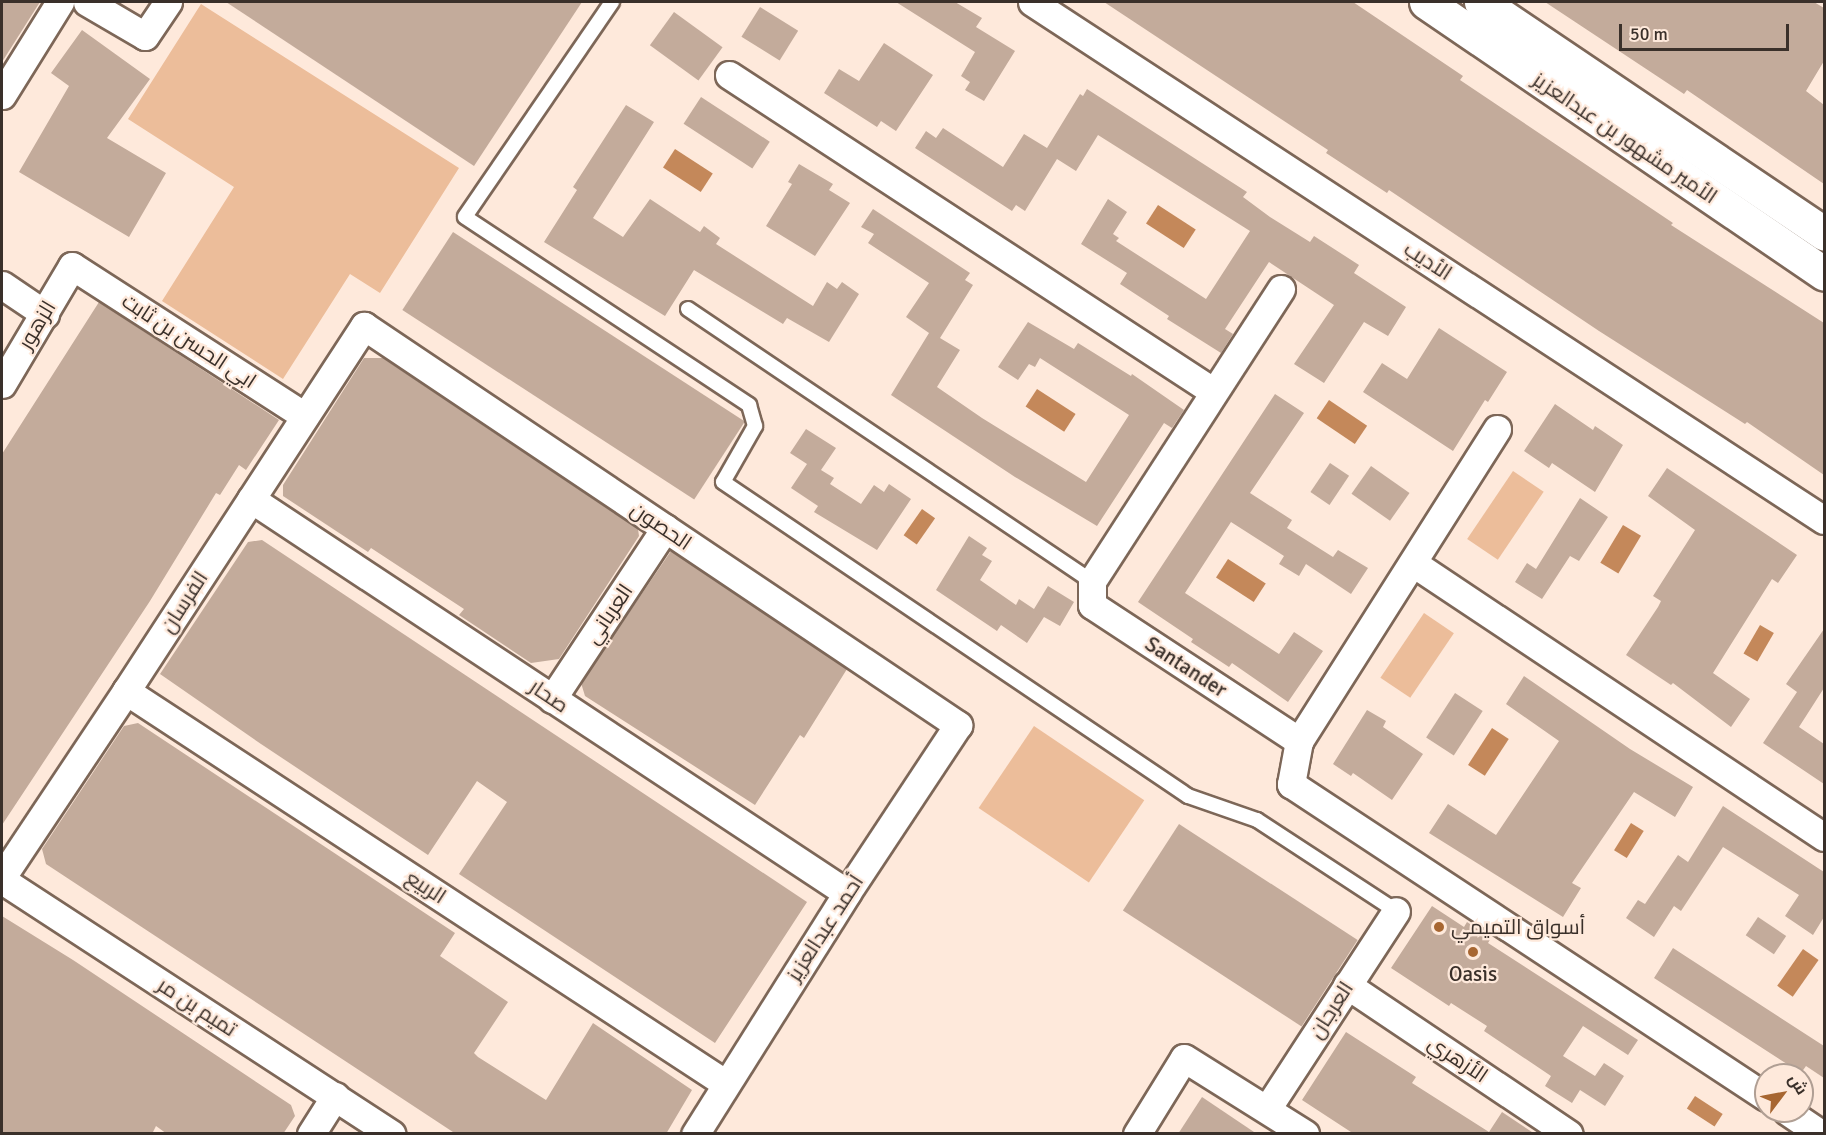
<!DOCTYPE html>
<html>
<head>
<meta charset="utf-8">
<style>
	body { margin:0 }
	#map { position:relative; width:1826px; height:1135px; overflow:hidden; background:#fee9db; font-family:Signika,Cairo,sans-serif }
	div>[style] { position:absolute }
	[style*='--x'] { left:calc(var(--x)*1px); top:calc(var(--y)*1px); width:calc(var(--w)*1px); rotate:calc(var(--a)*1deg) }
	.green>* { inset:0; background:#ecbd9a; transform-origin:0 0 }
	.water>* { inset:0; background:#c4885a; transform-origin:0 0 }
	.building>* { inset:0; background:#c3ab9b; transform-origin:0 0 }
	.roads { filter:drop-shadow(2px 0 #7d6758) drop-shadow(-2px 0 #7d6758) drop-shadow(0 2px #7d6758) drop-shadow(0 -2px #7d6758) }
	.lane>* { height:14px; margin:-7px; padding:0 7px; transform-origin:7px; border-radius:7px; background:#fff }
	.street>* { height:27px; margin:-13.5px; padding:0 13.5px; transform-origin:13.5px; border-radius:13.5px; background:#fff }
	.secondary>* { height:33px; margin:-16.5px; padding:0 16.5px; transform-origin:16.5px; border-radius:16.5px; background:#fff }
	.dots>* { width:16px; height:16px; translate:-50% -50%; box-sizing:border-box; border:3px solid #fee9db; border-radius:50% }
	span { translate:-50% -50%; white-space:nowrap; text-align:center; line-height:1.15; -webkit-text-stroke:4.5px #fee9db; paint-order:stroke }
	.street-label { font-size:21px; color:#3a302a }
	.poi-label { font-size:21px; color:#3a302a }
	.left { translate:0 -50%; text-align:left }
	.frame { position:absolute; inset:0; border:3px solid #3a302a; pointer-events:none }
	.north { position:absolute; left:1754px; top:1063px; width:60px; height:60px; box-sizing:border-box; background:#fee9db; border:2px solid #b09f94; border-radius:50%; rotate:58deg; font-size:16px; font-weight:700; line-height:24px; text-align:center; color:#3a302a }
	.north::after { content:''; display:block; margin:auto; width:21px; height:27px; background:#a76631; clip-path:polygon(50% 0,100% 100%,50% 72%,0 100%) }
	.scale { position:absolute; left:1619px; top:24px; width:170px; height:27px; box-sizing:border-box; border:3px solid #3a302a; border-top:0; padding-left:8px; font-size:18px; line-height:21px; white-space:nowrap; color:#3a302a; -webkit-text-stroke:4px #fee9db; paint-order:stroke }
</style>
</head>
<body>
<div id="map">
	<div class="green">
		<i style="clip-path:polygon(201px 4px,459px 168px,380px 293px,350px 274px,283px 379px,162px 301px,234px 187px,128px 119px)"></i>
		<i style="left:1513px;top:471px;width:37px;height:82px;rotate:34deg"></i>
		<i style="left:1424px;top:613px;width:36px;height:78px;rotate:34deg"></i>
		<i style="left:1034px;top:726px;width:133px;height:99px;rotate:34deg"></i>
	</div>
	<div class="water">
		<i style="left:675px;top:149px;width:45px;height:22px;rotate:33deg"></i>
		<i style="left:1158px;top:205px;width:45px;height:22px;rotate:33deg"></i>
		<i style="left:1037px;top:389px;width:46px;height:21px;rotate:33deg"></i>
		<i style="left:1329px;top:400px;width:46px;height:22px;rotate:34deg"></i>
		<i style="left:922px;top:509px;width:16px;height:32px;rotate:35deg"></i>
		<i style="left:1623px;top:525px;width:21px;height:44px;rotate:31deg"></i>
		<i style="left:1228px;top:559px;width:45px;height:22px;rotate:33deg"></i>
		<i style="left:1760px;top:625px;width:16px;height:33px;rotate:30deg"></i>
		<i style="left:1492px;top:728px;width:20px;height:44px;rotate:33deg"></i>
		<i style="left:1631px;top:823px;width:15px;height:32px;rotate:32deg"></i>
		<i style="left:1803px;top:949px;width:19px;height:45px;rotate:35deg"></i>
		<i style="left:1695px;top:1096px;width:33px;height:15px;rotate:33deg"></i>
	</div>
	<div class="building">
		<i style="clip-path:polygon(2px 2px,40px 2px,2px 62px)"></i>
		<i style="clip-path:polygon(226px 2px,582px 2px,474px 166px)"></i>
		<i style="clip-path:polygon(896px 2px,955px 2px,982px 18px,976px 27px,1015px 51px,984px 101px,965px 90px,970px 82px,961px 76px,975px 52px)"></i>
		<i style="clip-path:polygon(1104px 2px,1353px 2px,1463px 76px,1460px 80px,1673px 223px,1671px 225px,1824px 323px,1824px 475px,1747px 422px,1745px 424px,1599px 331px,1389px 190px,1387px 193px,1326px 153px,1328px 150px)"></i>
		<i style="clip-path:polygon(1545px 2px,1814px 2px,1824px 8px,1824px 61px,1806px 91px,1824px 105px,1824px 184px,1687px 90px,1684px 94px)"></i>
		<i style="left:760px;top:7px;width:45px;height:35px;rotate:32deg"></i>
		<i style="left:674px;top:12px;width:60px;height:41px;rotate:36deg"></i>
		<i style="clip-path:polygon(82px 30px,150px 79px,107px 138px,166px 173px,129px 237px,19px 172px,69px 86px,51px 73px)"></i>
		<i style="clip-path:polygon(884px 43px,933px 75px,896px 131px,881px 121px,877px 127px,824px 93px,839px 69px,859px 81px)"></i>
		<i style="clip-path:polygon(1087px 89px,1247px 192px,1243px 197px,1270px 217px,1310px 242px,1314px 236px,1359px 265px,1354px 273px,1406px 307px,1388px 336px,1364px 322px,1324px 383px,1294px 364px,1334px 305px,1269px 262px,1225px 329px,1233px 334px,1221px 353px,1167px 319px,1169px 316px,1120px 284px,1127px 273px,1081px 244px,1108px 199px,1127px 212px,1113px 234px,1119px 238px,1116px 241px,1206px 299px,1250px 231px,1098px 135px,1076px 171px,1057px 159px,1025px 211px,1016px 205px,1012px 211px,915px 148px,926px 131px,936px 138px,943px 128px,1003px 167px,1024px 134px,1047px 148px,1080px 94px,1083px 96px)"></i>
		<i style="left:701px;top:97px;width:82px;height:32px;rotate:33deg"></i>
		<i style="clip-path:polygon(626px 105px,654px 122px,593px 218px,623px 237px,650px 199px,700px 232px,704px 226px,720px 238px,716px 244px,813px 306px,827px 282px,837px 289px,842px 282px,859px 294px,829px 342px,787px 318px,783px 324px,694px 270px,665px 316px,544px 242px,577px 190px,573px 187px)"></i>
		<i style="clip-path:polygon(799px 164px,833px 184px,829px 190px,850px 203px,815px 256px,766px 226px,792px 184px,788px 182px)"></i>
		<i style="clip-path:polygon(873px 209px,970px 273px,965px 280px,973px 285px,940px 338px,960px 350px,937px 387px,982px 418px,1086px 482px,1129px 415px,1040px 358px,1035px 367px,1029px 364px,1018px 380px,998px 367px,1028px 322px,1074px 349px,1078px 343px,1131px 376px,1132px 374px,1184px 410px,1172px 428px,1164px 423px,1097px 526px,1015px 477px,891px 395px,929px 333px,906px 317px,929px 283px,868px 243px,874px 234px,861px 227px)"></i>
		<i style="left:453px;top:232px;width:348px;height:93px;rotate:33deg"></i>
		<i style="clip-path:polygon(99px 302px,279px 420px,246px 470px,239px 465px,220px 495px,216px 493px,150px 601px,2px 825px,2px 454px)"></i>
		<i style="clip-path:polygon(1439px 328px,1507px 372px,1488px 402px,1485px 400px,1453px 451px,1363px 392px,1382px 363px,1407px 379px)"></i>
		<i style="clip-path:polygon(364px 358px,383px 358px,638px 529px,639px 536px,559px 659px,531px 663px,459px 615px,464px 609px,371px 548px,368px 552px,283px 496px,283px 485px)"></i>
		<i style="clip-path:polygon(1275px 394px,1304px 413px,1250px 493px,1292px 520px,1287px 528px,1333px 557px,1338px 550px,1368px 568px,1351px 594px,1306px 564px,1299px 576px,1279px 564px,1284px 556px,1231px 522px,1185px 593px,1279px 654px,1294px 632px,1323px 651px,1288px 702px,1232px 663px,1229px 667px,1191px 642px,1193px 639px,1138px 602px)"></i>
		<i style="clip-path:polygon(1555px 404px,1593px 430px,1595px 426px,1623px 445px,1595px 492px,1552px 463px,1549px 468px,1524px 451px)"></i>
		<i style="clip-path:polygon(806px 429px,836px 448px,821px 470px,834px 478px,830px 484px,861px 504px,874px 485px,884px 492px,889px 484px,911px 499px,877px 550px,814px 512px,818px 506px,791px 488px,807px 464px,790px 453px)"></i>
		<i style="left:1330px;top:463px;width:23px;height:35px;rotate:34deg"></i>
		<i style="left:1371px;top:466px;width:47px;height:34px;rotate:35deg"></i>
		<i style="clip-path:polygon(1667px 468px,1797px 555px,1778px 583px,1772px 579px,1713px 673px,1750px 699px,1731px 727px,1673px 683px,1671px 685px,1626px 655px,1658px 607px,1661px 601px,1653px 596px,1695px 530px,1648px 496px)"></i>
		<i style="clip-path:polygon(1580px 498px,1608px 517px,1579px 561px,1570px 556px,1542px 599px,1515px 582px,1527px 563px,1536px 569px)"></i>
		<i style="clip-path:polygon(969px 536px,987px 548px,982px 555px,992px 561px,980px 580px,1016px 605px,1019px 599px,1034px 609px,1048px 586px,1074px 602px,1060px 626px,1044px 617px,1027px 643px,1001px 625px,997px 631px,936px 590px)"></i>
		<i style="clip-path:polygon(262px 540px,807px 902px,715px 1043px,459px 874px,507px 802px,477px 781px,428px 855px,261px 744px,160px 674px,248px 542px)"></i>
		<i style="clip-path:polygon(671px 551px,847px 669px,804px 738px,800px 735px,755px 805px,585px 696px,581px 683px)"></i>
		<i style="clip-path:polygon(1824px 629px,1824px 688px,1799px 727px,1824px 744px,1824px 784px,1763px 743px,1797px 692px,1786px 684px)"></i>
		<i style="clip-path:polygon(1524px 676px,1630px 749px,1693px 787px,1675px 817px,1634px 792px,1572px 883px,1581px 888px,1563px 917px,1429px 833px,1448px 804px,1496px 835px,1559px 741px,1506px 704px)"></i>
		<i style="left:1455px;top:693px;width:33px;height:53px;rotate:33deg"></i>
		<i style="clip-path:polygon(1367px 710px,1386px 721px,1383px 727px,1423px 754px,1392px 800px,1353px 773px,1351px 776px,1333px 764px)"></i>
		<i style="clip-path:polygon(138px 723px,455px 933px,440px 956px,508px 1002px,474px 1053px,478px 1057px,546px 1100px,593px 1023px,692px 1090px,666px 1134px,456px 1134px,46px 864px,42px 849px,124px 726px)"></i>
		<i style="clip-path:polygon(1723px 806px,1824px 872px,1824px 917px,1813px 935px,1785px 916px,1799px 895px,1723px 847px,1681px 911px,1674px 906px,1654px 937px,1626px 918px,1638px 900px,1645px 904px,1678px 855px,1688px 862px)"></i>
		<i style="left:1179px;top:824px;width:213px;height:103px;rotate:33deg"></i>
		<i style="clip-path:polygon(1432px 906px,1464px 927px,1467px 922px,1491px 938px,1488px 943px,1638px 1040px,1628px 1055px,1583px 1026px,1563px 1056px,1595px 1076px,1604px 1063px,1624px 1076px,1605px 1106px,1580px 1090px,1572px 1103px,1545px 1086px,1551px 1076px,1484px 1031px,1487px 1026px,1451px 1003px,1449px 1006px,1391px 968px)"></i>
		<i style="clip-path:polygon(2px 916px,73px 960px,291px 1105px,295px 1116px,283px 1134px,167px 1134px,156px 1126px,152px 1134px,2px 1134px)"></i>
		<i style="left:1758px;top:917px;width:34px;height:22px;rotate:34deg"></i>
		<i style="clip-path:polygon(1673px 948px,1824px 1046px,1824px 1078px,1806px 1066px,1801px 1073px,1654px 978px)"></i>
		<i style="clip-path:polygon(1346px 1032px,1416px 1077px,1412px 1083px,1489px 1132px,1502px 1112px,1535px 1134px,1354px 1134px,1302px 1100px)"></i>
		<i style="clip-path:polygon(1202px 1097px,1257px 1134px,1178px 1134px)"></i>
	</div>
	<div class="roads">
		<div class="lane">
			<i style="--x:612;--y:2;--w:260;--a:124.4"></i>
			<i style="--x:465;--y:217;--w:341;--a:33.5"></i>
			<i style="--x:749;--y:405;--w:22;--a:74"></i>
			<i style="--x:755;--y:426;--w:64;--a:119.7"></i>
			<i style="--x:723;--y:482;--w:561;--a:34.03"></i>
			<i style="--x:1188;--y:796;--w:73;--a:19.2"></i>
			<i style="--x:1257;--y:820;--w:166;--a:33.2"></i>
			<i style="--x:688;--y:309;--w:487;--a:34"></i>
		</div>
		<div class="street">
			<i style="--x:87;--y:2;--w:67;--a:30.4"></i>
			<i style="--x:145;--y:36;--w:41;--a:-55.9"></i>
			<i style="--x:1032;--y:2;--w:946;--a:33.19"></i>
			<i style="--x:729;--y:75;--w:579;--a:33.17"></i>
			<i style="--x:2;--y:95;--w:110;--a:-58.1"></i>
			<i style="--x:2;--y:285;--w:52;--a:34"></i>
			<i style="--x:1281;--y:289;--w:348;--a:122.9"></i>
			<i style="--x:1092;--y:581;--w:24;--a:90"></i>
			<i style="--x:1092;--y:605;--w:248;--a:33.3"></i>
			<i style="--x:2;--y:384;--w:137;--a:-59.3"></i>
			<i style="--x:72;--y:266;--w:277;--a:32.8"></i>
			<i style="--x:1497;--y:429;--w:370;--a:122.4"></i>
			<i style="--x:1299;--y:741;--w:44;--a:100.5"></i>
			<i style="--x:1291;--y:784;--w:569;--a:33.38"></i>
			<i style="--x:251;--y:499;--w:714;--a:33.47"></i>
			<i style="--x:1413;--y:563;--w:494;--a:33.7"></i>
			<i style="--x:126;--y:691;--w:717;--a:33.22"></i>
			<i style="--x:552;--y:699;--w:205;--a:-56.5"></i>
			<i style="--x:2;--y:877;--w:224;--a:-56.3"></i>
			<i style="--x:126;--y:691;--w:436;--a:-56.9"></i>
			<i style="--x:364;--y:326;--w:716;--a:33.89"></i>
			<i style="--x:958;--y:725;--w:201;--a:123.5"></i>
			<i style="--x:847;--y:893;--w:285;--a:122.2"></i>
			<i style="--x:2;--y:880;--w:465;--a:33.1"></i>
			<i style="--x:1347;--y:985;--w:267;--a:33.9"></i>
			<i style="--x:1267;--y:1109;--w:236;--a:-56.9"></i>
			<i style="--x:1787;--y:1111;--w:41;--a:34.1"></i>
			<i style="--x:311;--y:1134;--w:45;--a:-57.7"></i>
			<i style="--x:1137;--y:1134;--w:89;--a:-58.3"></i>
			<i style="--x:1184;--y:1058;--w:143;--a:32.1"></i>
		</div>
		<div class="secondary">
			<i style="--x:1426;--y:2;--w:482;--a:34.3"></i>
			<i style="--x:1481;--y:2;--w:414;--a:34"></i>
		</div>
	</div>
	<div class="dots">
		<i style="left:1439px;top:927px;background:#a76631"></i>
		<i style="left:1473px;top:952px;background:#a76631"></i>
	</div>
	<div class="street-label">
		<span style="left:1625px;top:138px;rotate:34deg">الأمير مشهور بن عبدالعزيز</span>
		<span style="left:1428px;top:261px;rotate:33deg">الأديب</span>
		<span style="left:37px;top:325px;rotate:-59deg">الزهور</span>
		<span style="left:189px;top:341px;rotate:33deg">ابي الحسن بن ثابت</span>
		<span style="left:661px;top:526px;rotate:34deg">الحصون</span>
		<span style="left:184px;top:602px;rotate:-57deg">الفرسان</span>
		<span style="left:609px;top:614px;rotate:-56deg">العرباني</span>
		<span style="left:1186px;top:667px;rotate:33deg">Santander</span>
		<span style="left:549px;top:696px;rotate:34deg">صحار</span>
		<span style="left:426px;top:887px;rotate:33deg">الربيع</span>
		<span style="left:825px;top:928px;rotate:-57deg">أحمد عبدالعزيز</span>
		<span style="left:197px;top:1007px;rotate:33deg">تميم بن مر</span>
		<span style="left:1331px;top:1010px;rotate:-57deg">العرجان</span>
		<span style="left:1458px;top:1059px;rotate:34deg">الأزهري</span>
	</div>
	<div class="poi-label">
		<span class="left" style="left:1451px;top:927px">أسواق التميمي</span>
		<span style="left:1473px;top:974px">Oasis</span>
	</div>
	<div class="frame"></div>
	<div class="north">ش</div>
	<div class="scale">50 m</div>
</div>
</body>
</html>
